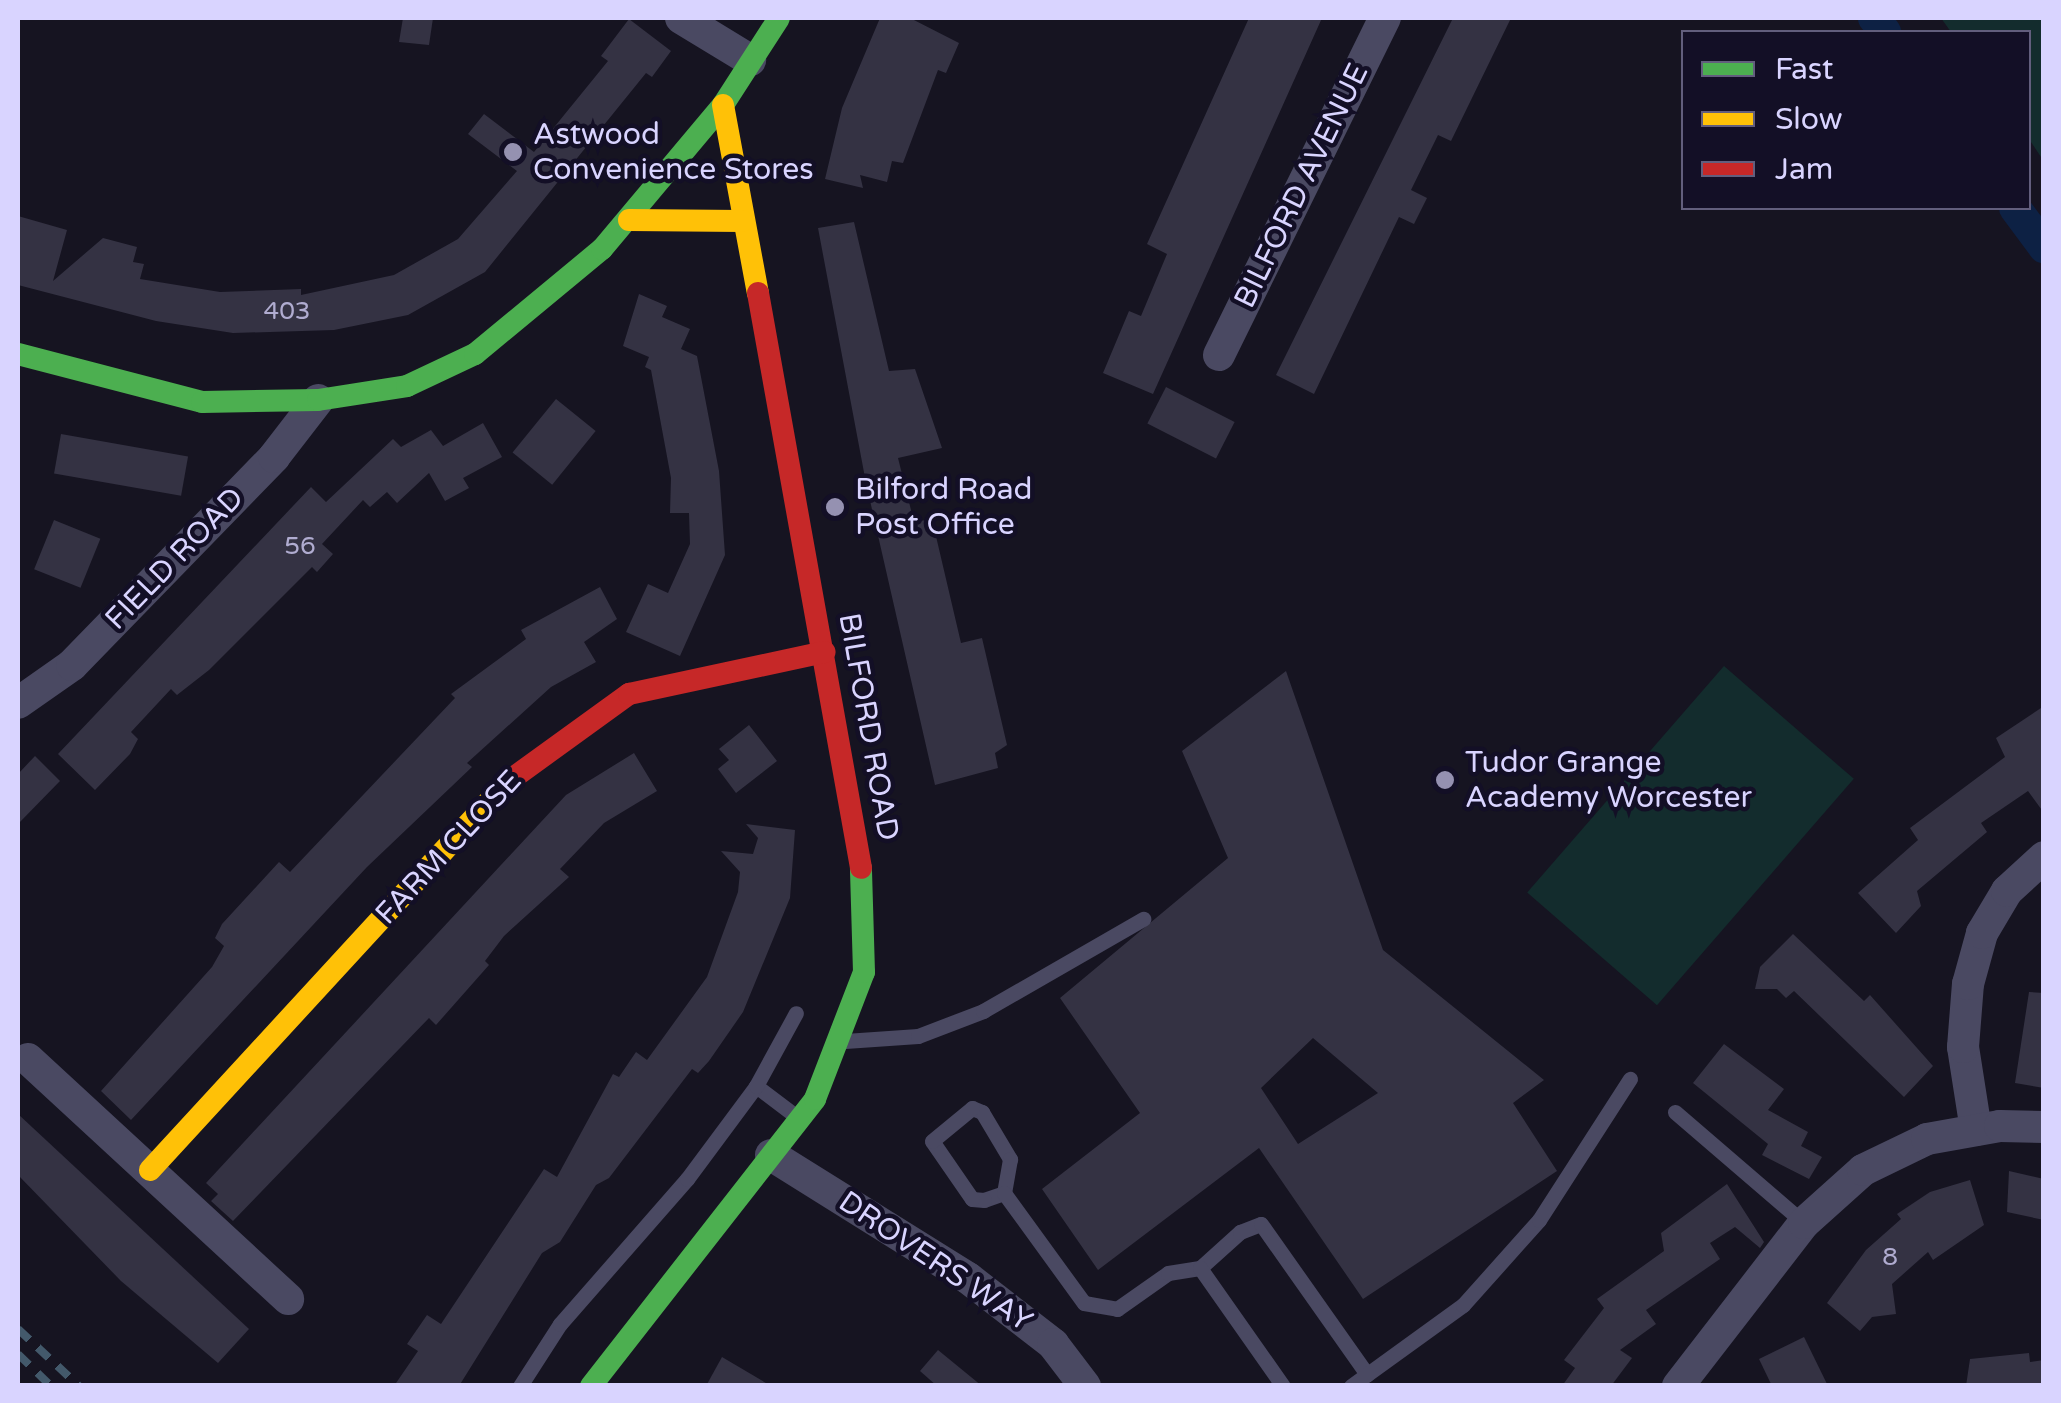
<!DOCTYPE html>
<html>
<head>
<meta charset="utf-8">
<style>
	body { margin:0 }
	#map { position:relative; width:2061px; height:1403px; overflow:hidden; background:#161421; font-family:"Varela Round",sans-serif }
	div>[style] { position:absolute }
	[style*='--x'] { left:calc(var(--x)*1px); top:calc(var(--y)*1px); width:calc(var(--w)*1px); rotate:calc(var(--a)*1deg) }
	.green>* { inset:0; background:#132c2d; transform-origin:0 0 }
	.canal>* { height:32px; margin:-16px; padding:0 16px; transform-origin:16px; border-radius:16px; background:#0d2144 }
	.building>* { inset:0; background:#343243; transform-origin:0 0 }
	.lane>* { height:15px; margin:-7.5px; padding:0 7.5px; transform-origin:7.5px; border-radius:7.5px; background:#4a4962 }
	.street>* { height:32px; margin:-16px; padding:0 16px; transform-origin:16px; border-radius:16px; background:#4a4962 }
	.fast>* { height:22px; margin:-11px; padding:0 11px; transform-origin:11px; border-radius:11px; background:#4caf50 }
	.slow>* { height:22px; margin:-11px; padding:0 11px; transform-origin:11px; border-radius:11px; background:#ffc107 }
	.jam>* { height:22px; margin:-11px; padding:0 11px; transform-origin:11px; border-radius:11px; background:#c62828 }
	.rail>* { height:8px; margin-top:-4px; transform-origin:0; background:repeating-linear-gradient(90deg,#43596b 0 15px,transparent 0 27px) }
	.dots>* { width:28px; height:28px; translate:-50% -50%; box-sizing:border-box; border:5px solid #130f26; border-radius:50% }
	span { translate:-50% -50%; white-space:nowrap; text-align:center; line-height:1.15; -webkit-text-stroke:9px #130f26; paint-order:stroke }
	.number-label { font-size:25px; color:#b0acd0 }
	.number-label span { -webkit-text-stroke-width:0 }
	.poi-label { font-size:30px; color:#d9d4ff }
	.left { translate:0 -50%; text-align:left }
	.street-label { font-size:30px; color:#d9d4ff }
	.frame { position:absolute; inset:0; border:20px solid #d9d4ff; pointer-events:none }
	.legend { position:absolute; left:1681px; top:30px; width:350px; height:180px; box-sizing:border-box; background:#130f26; border:2px solid #625e7d; margin:0; padding:12px 18px; list-style:none; font-size:30px; color:#d9d4ff }
	.legend li { display:flex; align-items:center; gap:20px; height:50px }
	.legend b { width:50px; border:2px solid #625e7d }
</style>
</head>
<body>
<div id="map">
	<div class="green">
		<i style="clip-path:polygon(1941px 18px,2043px 18px,2043px 160px,2029px 139px,2028px 32px,1951px 32px)"></i>
		<i style="left:1724px;top:666px;width:172px;height:300px;rotate:41deg"></i>
	</div>
	<div class="canal">
		<i style="--x:1874;--y:18;--w:18;--a:52"></i>
		<i style="--x:2015;--y:208;--w:49;--a:53.4"></i>
	</div>
	<div class="building">
		<i style="clip-path:polygon(403px 18px,433px 18px,429px 45px,399px 42px)"></i>
		<i style="clip-path:polygon(880px 18px,910px 18px,959px 43px,946px 73px,938px 70px,903px 163px,892px 161px,887px 182px,860px 175px,863px 188px,825px 179px,842px 108px)"></i>
		<i style="clip-path:polygon(1249px 18px,1322px 18px,1153px 394px,1103px 373px,1129px 311px,1141px 316px,1167px 254px,1147px 244px)"></i>
		<i style="clip-path:polygon(1453px 18px,1511px 18px,1451px 141px,1438px 135px,1411px 190px,1427px 198px,1414px 224px,1399px 217px,1314px 394px,1276px 375px)"></i>
		<i style="clip-path:polygon(629px 19px,671px 51px,652px 77px,646px 73px,485px 272px,408px 315px,334px 330px,233px 333px,156px 321px,18px 285px,18px 216px,67px 230px,53px 281px,103px 238px,137px 247px,133px 262px,144px 264px,140px 279px,220px 292px,301px 289px,301px 295px,394px 275px,458px 239px,517px 171px,468px 134px,484px 114px,534px 152px,608px 61px,601px 56px)"></i>
		<i style="clip-path:polygon(854px 222px,889px 371px,915px 369px,942px 448px,898px 458px,914px 522px,926px 520px,929px 534px,935px 532px,961px 643px,982px 638px,1007px 745px,995px 753px,998px 768px,935px 785px,866px 483px,818px 228px)"></i>
		<i style="clip-path:polygon(639px 294px,667px 306px,662px 317px,690px 329px,681px 349px,697px 356px,719px 471px,725px 555px,680px 656px,626px 632px,648px 584px,668px 593px,690px 544px,689px 513px,670px 513px,671px 478px,651px 370px,645px 367px,649px 357px,623px 346px)"></i>
		<i style="left:1166px;top:387px;width:77px;height:41px;rotate:27deg"></i>
		<i style="left:556px;top:399px;width:51px;height:69px;rotate:39deg"></i>
		<i style="clip-path:polygon(483px 423px,502px 457px,463px 478px,469px 488px,445px 501px,429px 473px,397px 503px,387px 492px,370px 507px,363px 500px,322px 544px,333px 554px,317px 572px,312px 567px,209px 670px,177px 695px,171px 689px,131px 732px,138px 739px,130px 754px,95px 790px,58px 754px,311px 487px,326px 502px,393px 439px,401px 447px,431px 430px,443px 446px)"></i>
		<i style="left:61px;top:434px;width:129px;height:40px;rotate:10deg"></i>
		<i style="left:54px;top:520px;width:50px;height:53px;rotate:22deg"></i>
		<i style="clip-path:polygon(600px 587px,617px 619px,584px 642px,596px 662px,551px 687px,467px 763px,472px 767px,367px 867px,131px 1120px,101px 1091px,212px 967px,224px 946px,215px 938px,222px 924px,279px 862px,290px 872px,455px 698px,451px 694px,526px 639px,521px 630px)"></i>
		<i style="clip-path:polygon(evenodd,1286px 671px,1383px 950px,1544px 1080px,1513px 1103px,1557px 1171px,1363px 1299px,1259px 1148px,1098px 1270px,1042px 1189px,1140px 1113px,1060px 998px,1228px 858px,1182px 751px,1286px 671px,1313px 1038px,1378px 1093px,1298px 1144px,1261px 1088px,1313px 1038px)"></i>
		<i style="clip-path:polygon(2044px 706px,2044px 813px,2028px 791px,1981px 823px,1987px 832px,1917px 891px,1921px 906px,1896px 933px,1858px 893px,1918px 840px,1910px 828px,2005px 757px,1996px 738px)"></i>
		<i style="clip-path:polygon(749px 725px,777px 761px,736px 793px,718px 769px,729px 760px,719px 749px)"></i>
		<i style="clip-path:polygon(634px 753px,657px 791px,604px 823px,560px 869px,569px 877px,504px 936px,485px 961px,489px 965px,436px 1025px,429px 1018px,233px 1221px,211px 1201px,218px 1194px,206px 1183px,566px 795px)"></i>
		<i style="clip-path:polygon(35px 756px,60px 781px,18px 824px,18px 774px)"></i>
		<i style="clip-path:polygon(746px 824px,795px 830px,790px 898px,743px 1012px,709px 1061px,698px 1073px,692px 1069px,609px 1178px,596px 1185px,560px 1242px,542px 1253px,459px 1386px,394px 1386px,418px 1351px,407px 1344px,427px 1315px,441px 1324px,544px 1169px,557px 1177px,613px 1074px,619px 1077px,636px 1052px,647px 1060px,707px 977px,738px 892px,740px 872px,721px 851px,753px 854px,758px 838px)"></i>
		<i style="clip-path:polygon(1793px 934px,1864px 1001px,1870px 995px,1933px 1066px,1904px 1097px,1794px 991px,1786px 998px,1777px 989px,1755px 989px,1760px 967px)"></i>
		<i style="clip-path:polygon(2029px 992px,2044px 993px,2044px 1088px,2015px 1083px)"></i>
		<i style="clip-path:polygon(1724px 1044px,1784px 1089px,1768px 1110px,1808px 1132px,1801px 1146px,1822px 1157px,1809px 1179px,1762px 1155px,1768px 1144px,1693px 1083px)"></i>
		<i style="clip-path:polygon(18px 1114px,249px 1329px,218px 1363px,121px 1281px,18px 1175px)"></i>
		<i style="clip-path:polygon(2009px 1171px,2044px 1179px,2044px 1220px,2007px 1212px)"></i>
		<i style="clip-path:polygon(1970px 1180px,1984px 1225px,1933px 1260px,1928px 1252px,1892px 1284px,1896px 1314px,1872px 1317px,1860px 1331px,1827px 1303px,1866px 1250px,1901px 1219px,1897px 1214px,1930px 1192px)"></i>
		<i style="clip-path:polygon(1727px 1184px,1764px 1242px,1760px 1248px,1735px 1227px,1710px 1243px,1720px 1259px,1646px 1310px,1656px 1324px,1620px 1350px,1632px 1358px,1611px 1386px,1562px 1386px,1575px 1368px,1564px 1360px,1604px 1308px,1597px 1299px,1664px 1251px,1661px 1233px)"></i>
		<i style="clip-path:polygon(1804px 1337px,1828px 1386px,1772px 1386px,1759px 1359px)"></i>
		<i style="clip-path:polygon(938px 1350px,982px 1386px,937px 1386px,920px 1371px)"></i>
		<i style="clip-path:polygon(2029px 1353px,2030px 1362px,2044px 1360px,2044px 1386px,1966px 1386px,1970px 1359px)"></i>
		<i style="clip-path:polygon(722px 1357px,771px 1386px,706px 1386px)"></i>
	</div>
	<div class="lane">
		<i style="--x:845;--y:1041;--w:73;--a:-3.9"></i>
		<i style="--x:918;--y:1036;--w:70;--a:-21"></i>
		<i style="--x:983;--y:1011;--w:185;--a:-29.9"></i>
		<i style="--x:756;--y:1086;--w:51;--a:37.1"></i>
		<i style="--x:972;--y:1108;--w:11;--a:22"></i>
		<i style="--x:982;--y:1112;--w:55;--a:59.2"></i>
		<i style="--x:1010;--y:1159;--w:35;--a:100"></i>
		<i style="--x:1004;--y:1193;--w:21;--a:161"></i>
		<i style="--x:984;--y:1200;--w:12;--a:-175"></i>
		<i style="--x:972;--y:1199;--w:70;--a:-124.6"></i>
		<i style="--x:932;--y:1141;--w:52;--a:-39.5"></i>
		<i style="--x:1675;--y:1112;--w:170;--a:40.7"></i>
		<i style="--x:1004;--y:1193;--w:136;--a:54"></i>
		<i style="--x:1084;--y:1303;--w:34;--a:10"></i>
		<i style="--x:1117;--y:1309;--w:62;--a:-35.2"></i>
		<i style="--x:1168;--y:1273;--w:32;--a:-9"></i>
		<i style="--x:1200;--y:1268;--w:54;--a:-42"></i>
		<i style="--x:1240;--y:1232;--w:22;--a:-21"></i>
		<i style="--x:1261;--y:1224;--w:184;--a:54.8"></i>
		<i style="--x:1200;--y:1268;--w:144;--a:54.9"></i>
		<i style="--x:520;--y:1386;--w:74;--a:-57.2"></i>
		<i style="--x:560;--y:1324;--w:193;--a:-48.8"></i>
		<i style="--x:687;--y:1179;--w:116;--a:-53.4"></i>
		<i style="--x:756;--y:1086;--w:83;--a:-61.3"></i>
		<i style="--x:1351;--y:1386;--w:138;--a:-35.9"></i>
		<i style="--x:1463;--y:1305;--w:114;--a:-48.2"></i>
		<i style="--x:1539;--y:1220;--w:168;--a:-57.2"></i>
	</div>
	<div class="street">
		<i style="--x:681;--y:18;--w:81;--a:31.3"></i>
		<i style="--x:1219;--y:355;--w:376;--a:-63.8"></i>
		<i style="--x:18;--y:703;--w:66;--a:-35.1"></i>
		<i style="--x:72;--y:665;--w:290;--a:-45.8"></i>
		<i style="--x:274;--y:457;--w:72;--a:-52.3"></i>
		<i style="--x:28;--y:1059;--w:354;--a:42.7"></i>
		<i style="--x:1976;--y:1130;--w:84;--a:-98.9"></i>
		<i style="--x:1963;--y:1047;--w:63;--a:-85.5"></i>
		<i style="--x:1968;--y:984;--w:53;--a:-74.6"></i>
		<i style="--x:1982;--y:933;--w:49;--a:-59.2"></i>
		<i style="--x:2007;--y:891;--w:50;--a:-42.6"></i>
		<i style="--x:771;--y:1155;--w:232;--a:32"></i>
		<i style="--x:968;--y:1278;--w:108;--a:37.8"></i>
		<i style="--x:1053;--y:1344;--w:53;--a:52.7"></i>
		<i style="--x:1678;--y:1386;--w:206;--a:-52.3"></i>
		<i style="--x:1804;--y:1223;--w:79;--a:-41.9"></i>
		<i style="--x:1863;--y:1170;--w:71;--a:-25.8"></i>
		<i style="--x:1927;--y:1139;--w:74;--a:-10.1"></i>
		<i style="--x:2000;--y:1126;--w:44;--a:1.3"></i>
	</div>
	<div class="fast">
		<i style="--x:18;--y:354;--w:190;--a:14.6"></i>
		<i style="--x:202;--y:402;--w:116;--a:-1"></i>
		<i style="--x:318;--y:400;--w:90;--a:-8.9"></i>
		<i style="--x:407;--y:386;--w:75;--a:-25.2"></i>
		<i style="--x:475;--y:354;--w:165;--a:-39.6"></i>
		<i style="--x:602;--y:249;--w:188;--a:-50"></i>
		<i style="--x:723;--y:105;--w:103;--a:-57.2"></i>
		<i style="--x:591;--y:1386;--w:364;--a:-52"></i>
		<i style="--x:815;--y:1099;--w:136;--a:-68.9"></i>
		<i style="--x:864;--y:972;--w:104;--a:-91.7"></i>
	</div>
	<div class="slow">
		<i style="--x:723;--y:105;--w:191;--a:79.5"></i>
		<i style="--x:629;--y:220;--w:113;--a:0.5"></i>
		<i style="--x:150;--y:1170;--w:526;--a:-47.39"></i>
	</div>
	<div class="jam">
		<i style="--x:758;--y:293;--w:584;--a:79.84"></i>
		<i style="--x:506;--y:783;--w:152;--a:-35.9"></i>
		<i style="--x:629;--y:694;--w:200;--a:-12.1"></i>
	</div>
	<div class="rail">
		<i style="--x:18;--y:1329;--w:83;--a:43.1"></i>
		<i style="--x:18;--y:1354;--w:46;--a:44.1"></i>
	</div>
	<div class="dots">
		<i style="left:513px;top:152px;background:#9591b1"></i>
		<i style="left:835px;top:507px;background:#9591b1"></i>
		<i style="left:1445px;top:780px;background:#9591b1"></i>
	</div>
	<div class="number-label">
		<span style="left:287px;top:311px">403</span>
		<span style="left:300px;top:546px">56</span>
		<span style="left:1890px;top:1257px">8</span>
	</div>
	<div class="poi-label">
		<span class="left" style="left:533px;top:152px">Astwood<br>Convenience Stores</span>
		<span class="left" style="left:855px;top:507px">Bilford Road<br>Post Office</span>
		<span class="left" style="left:1465px;top:780px">Tudor Grange<br>Academy Worcester</span>
	</div>
	<div class="street-label">
		<span style="left:1302px;top:186px;rotate:-64deg">BILFORD AVENUE</span>
		<span style="left:175px;top:559px;rotate:-46deg">FIELD ROAD</span>
		<span style="left:868px;top:727px;rotate:80deg">BILFORD ROAD</span>
		<span style="left:449px;top:848px;rotate:-47deg">FARM CLOSE</span>
		<span style="left:935px;top:1262px;rotate:34deg">DROVERS WAY</span>
	</div>
	<div class="frame"></div>
	<ul class="legend">
	<li><b style="height:12px;background:#4caf50"></b>Fast</li>
	<li><b style="height:12px;background:#ffc107"></b>Slow</li>
	<li><b style="height:12px;background:#c62828"></b>Jam</li>
	</ul>
</div>
</body>
</html>
